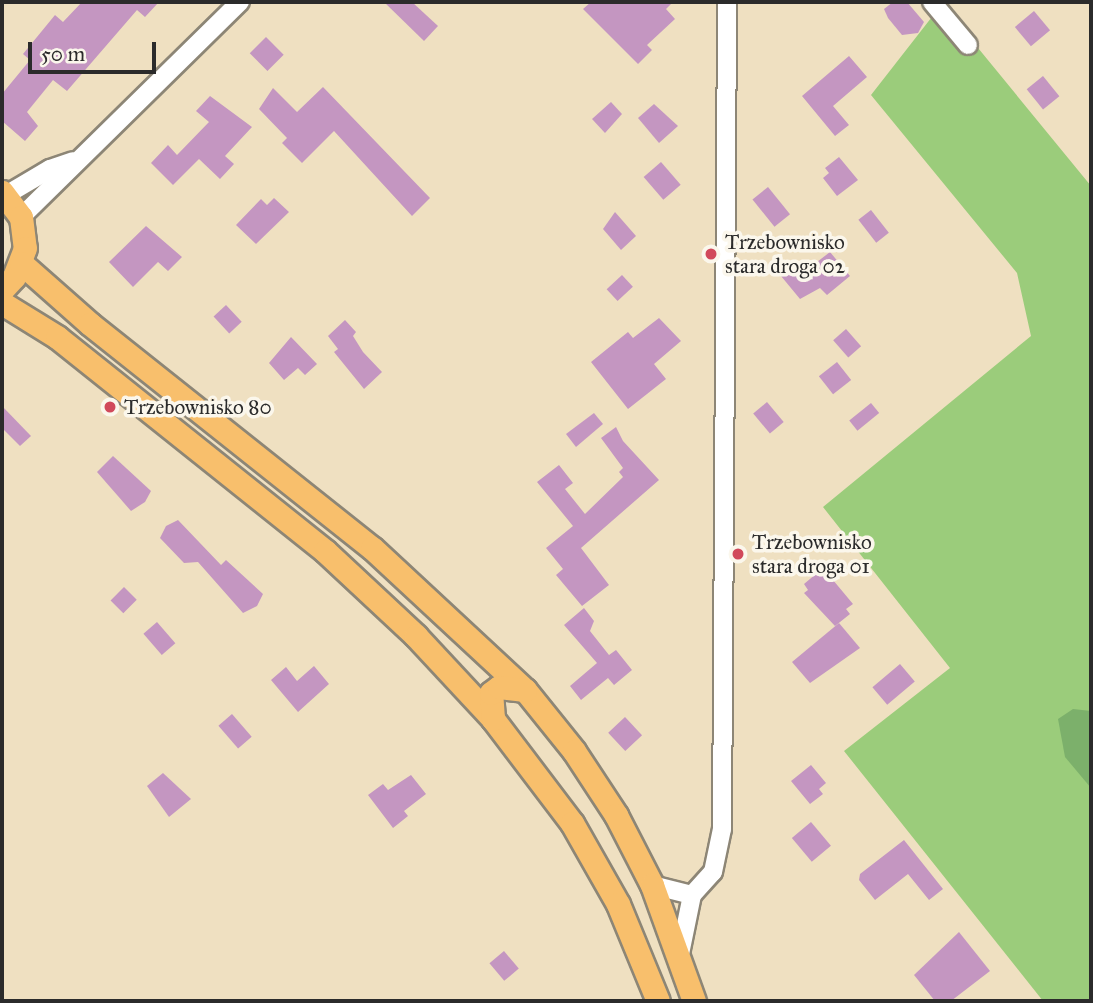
<!DOCTYPE html>
<html>
<head>
<meta charset="utf-8">
<style>
	body { margin:0 }
	#map { position:relative; width:1093px; height:1003px; overflow:hidden; background:#efe0c1; font-family:"IM FELL Great Primer",serif }
	div>[style] { position:absolute }
	[style*='--x'] { left:calc(var(--x)*1px); top:calc(var(--y)*1px); width:calc(var(--w)*1px); rotate:calc(var(--a)*1deg) }
	.green>* { inset:0; background:#9bcc7b }
	.forest>* { inset:0; background:#7cb06b }
	.building>* { inset:0; background:#c496c1; transform-origin:0 0 }
	.roads { filter:drop-shadow(2px 0 #8d8676) drop-shadow(-2px 0 #8d8676) drop-shadow(0 2px #8d8676) drop-shadow(0 -2px #8d8676) }
	.minor>* { height:18px; margin:-9px; padding:0 9px; transform-origin:9px; border-radius:9px; background:#fff }
	.major>* { height:23px; margin:-11.5px; padding:0 11.5px; transform-origin:11.5px; border-radius:11.5px; background:#f8bf6c }
	.dots>* { width:19px; height:19px; translate:-50% -50%; box-sizing:border-box; border:4px solid #fbf7ec; border-radius:50% }
	span { translate:-50% -50%; white-space:nowrap; text-align:center; line-height:1.15; -webkit-text-stroke:7px #fbf7ec; paint-order:stroke }
	.poi-label { font-size:21px; color:#2b2b2b }
	.left { translate:0 -50%; text-align:left }
	.frame { position:absolute; inset:0; border:4px solid #2b2b2b; pointer-events:none }
	.scale { position:absolute; left:28px; top:42px; width:128px; height:32px; box-sizing:border-box; border:4px solid #2b2b2b; border-top:0; padding-left:9px; font-size:21px; line-height:24px; white-space:nowrap; color:#2b2b2b; -webkit-text-stroke:5px #fbf7ec; paint-order:stroke }
</style>
</head>
<body>
<div id="map">
	<div class="green">
		<i style="clip-path:polygon(942px 4px,1091px 186px,1091px 1001px,1043px 1001px,844px 751px,950px 668px,823px 507px,1031px 336px,1017px 273px,871px 95px)"></i>
	</div>
	<div class="forest">
		<i style="clip-path:polygon(1073px 709px,1091px 711px,1091px 788px,1065px 757px,1058px 719px)"></i>
	</div>
	<div class="building">
		<i style="clip-path:polygon(82px 2px,159px 2px,145px 17px,137px 10px,67px 91px,53px 80px,27px 112px,38px 126px,25px 141px,2px 121px,2px 94px,30px 60px,23px 54px,55px 15px,63px 22px)"></i>
		<i style="clip-path:polygon(384px 2px,412px 2px,438px 26px,424px 41px)"></i>
		<i style="clip-path:polygon(591px 2px,673px 2px,666px 9px,675px 19px,647px 45px,652px 50px,638px 64px,583px 9px)"></i>
		<i style="clip-path:polygon(893px 2px,907px 2px,924px 22px,918px 33px,902px 35px,888px 18px,884px 9px)"></i>
		<i style="left:1034px;top:11px;width:25px;height:25px;rotate:50deg"></i>
		<i style="left:266px;top:37px;width:25px;height:23px;rotate:45deg"></i>
		<i style="clip-path:polygon(849px 56px,867px 77px,833px 106px,849px 125px,835px 136px,802px 96px)"></i>
		<i style="left:1043px;top:76px;width:26px;height:21px;rotate:51deg"></i>
		<i style="clip-path:polygon(323px 87px,430px 198px,412px 216px,334px 131px,302px 163px,282px 143px,287px 138px,259px 109px,273px 88px,297px 112px)"></i>
		<i style="clip-path:polygon(210px 96px,252px 127px,225px 156px,234px 164px,220px 179px,199px 159px,173px 185px,151px 163px,168px 145px,177px 155px,209px 122px,196px 111px)"></i>
		<i style="clip-path:polygon(611px 102px,622px 114px,605px 133px,592px 119px)"></i>
		<i style="clip-path:polygon(654px 104px,678px 126px,659px 143px,638px 118px)"></i>
		<i style="clip-path:polygon(839px 157px,858px 180px,837px 196px,823px 178px,829px 173px,825px 168px)"></i>
		<i style="left:661px;top:162px;width:30px;height:23px;rotate:49deg"></i>
		<i style="left:768px;top:187px;width:35px;height:20px;rotate:51deg"></i>
		<i style="clip-path:polygon(274px 198px,289px 212px,256px 244px,236px 225px,261px 199px,267px 205px)"></i>
		<i style="left:871px;top:210px;width:29px;height:16px;rotate:52deg"></i>
		<i style="clip-path:polygon(615px 212px,636px 236px,621px 250px,603px 229px)"></i>
		<i style="clip-path:polygon(146px 226px,182px 257px,168px 271px,158px 262px,133px 287px,109px 262px)"></i>
		<i style="clip-path:polygon(830px 252px,850px 276px,827px 295px,820px 288px,800px 299px,781px 276px,797px 264px,804px 272px)"></i>
		<i style="left:622px;top:275px;width:16px;height:21px;rotate:47deg"></i>
		<i style="left:226px;top:305px;width:23px;height:17px;rotate:47deg"></i>
		<i style="clip-path:polygon(659px 318px,681px 341px,654px 364px,666px 379px,628px 409px,591px 362px,628px 332px,633px 338px)"></i>
		<i style="clip-path:polygon(345px 320px,356px 332px,353px 336px,363px 352px,382px 372px,364px 389px,334px 352px,338px 349px,328px 336px)"></i>
		<i style="left:846px;top:329px;width:23px;height:17px;rotate:49deg"></i>
		<i style="clip-path:polygon(291px 337px,317px 364px,305px 375px,298px 368px,284px 380px,269px 363px)"></i>
		<i style="left:837px;top:362px;width:23px;height:23px;rotate:52deg"></i>
		<i style="left:767px;top:402px;width:26px;height:18px;rotate:50deg"></i>
		<i style="left:871px;top:403px;width:13px;height:28px;rotate:51deg"></i>
		<i style="clip-path:polygon(2px 406px,31px 436px,20px 446px,2px 428px)"></i>
		<i style="clip-path:polygon(594px 413px,603px 424px,576px 447px,566px 434px)"></i>
		<i style="clip-path:polygon(616px 427px,623px 441px,659px 480px,581px 548px,609px 585px,582px 606px,556px 575px,563px 569px,546px 548px,573px 526px,537px 482px,559px 465px,573px 483px,565px 489px,585px 514px,623px 477px,619px 472px,623px 468px,601px 438px)"></i>
		<i style="clip-path:polygon(113px 456px,151px 491px,145px 502px,131px 511px,97px 472px)"></i>
		<i style="clip-path:polygon(178px 520px,221px 565px,226px 560px,263px 594px,257px 606px,243px 613px,198px 562px,184px 563px,160px 538px,166px 526px)"></i>
		<i style="clip-path:polygon(823px 568px,853px 604px,846px 609px,850px 614px,835px 626px,804px 593px,808px 590px,804px 584px)"></i>
		<i style="left:124px;top:587px;width:18px;height:19px;rotate:45deg"></i>
		<i style="clip-path:polygon(584px 608px,594px 621px,590px 631px,609px 655px,616px 650px,632px 670px,614px 685px,608px 678px,581px 700px,570px 686px,597px 663px,564px 625px)"></i>
		<i style="left:157px;top:622px;width:28px;height:18px;rotate:49deg"></i>
		<i style="clip-path:polygon(839px 623px,860px 648px,810px 683px,792px 662px)"></i>
		<i style="left:900px;top:664px;width:23px;height:36px;rotate:50deg"></i>
		<i style="clip-path:polygon(314px 666px,329px 684px,298px 712px,271px 680px,286px 667px,297px 681px)"></i>
		<i style="left:232px;top:714px;width:30px;height:18px;rotate:49deg"></i>
		<i style="left:625px;top:717px;width:25px;height:23px;rotate:47deg"></i>
		<i style="clip-path:polygon(811px 765px,826px 783px,819px 789px,823px 794px,810px 804px,791px 781px)"></i>
		<i style="clip-path:polygon(163px 773px,191px 799px,169px 817px,147px 786px)"></i>
		<i style="clip-path:polygon(411px 775px,426px 794px,404px 811px,408px 816px,393px 828px,368px 795px,383px 784px,388px 790px)"></i>
		<i style="left:811px;top:822px;width:31px;height:25px;rotate:50deg"></i>
		<i style="clip-path:polygon(904px 840px,943px 889px,929px 900px,908px 874px,875px 900px,859px 880px,860px 874px)"></i>
		<i style="clip-path:polygon(959px 932px,990px 971px,951px 1001px,935px 1001px,914px 975px)"></i>
		<i style="left:504px;top:951px;width:23px;height:19px;rotate:50deg"></i>
	</div>
	<div class="roads">
		<div class="minor">
			<i style="--x:932;--y:2;--w:56;--a:50.1"></i>
			<i style="--x:6;--y:195;--w:51;--a:-30.6"></i>
			<i style="--x:50;--y:169;--w:24;--a:-19"></i>
			<i style="--x:21;--y:217;--w:307;--a:-44.5"></i>
			<i style="--x:652;--y:885;--w:41;--a:14"></i>
			<i style="--x:680;--y:954;--w:60;--a:-78.5"></i>
			<i style="--x:692;--y:895;--w:31;--a:-48"></i>
			<i style="--x:713;--y:872;--w:44;--a:-78.2"></i>
			<i style="--x:722;--y:829;--w:827;--a:-89.65"></i>
		</div>
		<div class="major">
			<i style="--x:2;--y:192;--w:31;--a:53"></i>
			<i style="--x:21;--y:217;--w:31;--a:83"></i>
			<i style="--x:25;--y:248;--w:31;--a:111"></i>
			<i style="--x:14;--y:277;--w:18;--a:133"></i>
			<i style="--x:21;--y:263;--w:92;--a:41.5"></i>
			<i style="--x:90;--y:324;--w:360;--a:38.5"></i>
			<i style="--x:372;--y:548;--w:209;--a:42.9"></i>
			<i style="--x:525;--y:690;--w:78;--a:51.2"></i>
			<i style="--x:574;--y:751;--w:77;--a:56.7"></i>
			<i style="--x:616;--y:815;--w:79;--a:62.8"></i>
			<i style="--x:652;--y:885;--w:123;--a:70.1"></i>
			<i style="--x:2;--y:303;--w:65;--a:31.7"></i>
			<i style="--x:57;--y:337;--w:343;--a:38.6"></i>
			<i style="--x:325;--y:551;--w:125;--a:43"></i>
			<i style="--x:416;--y:636;--w:113;--a:47.1"></i>
			<i style="--x:493;--y:719;--w:131;--a:52.8"></i>
			<i style="--x:572;--y:823;--w:93;--a:60.4"></i>
			<i style="--x:618;--y:904;--w:105;--a:67.6"></i>
			<i style="--x:493;--y:719;--w:26;--a:-94"></i>
			<i style="--x:491;--y:693;--w:10;--a:-37"></i>
			<i style="--x:499;--y:687;--w:26;--a:7"></i>
		</div>
	</div>
	<div class="dots">
		<i style="left:711px;top:254px;background:#d1495b"></i>
		<i style="left:110px;top:407px;background:#d1495b"></i>
		<i style="left:738px;top:554px;background:#d1495b"></i>
	</div>
	<div class="poi-label">
		<span class="left" style="left:725px;top:254px">Trzebownisko<br>stara droga 02</span>
		<span class="left" style="left:124px;top:407px">Trzebownisko 80</span>
		<span class="left" style="left:752px;top:554px">Trzebownisko<br>stara droga 01</span>
	</div>
	<div class="frame"></div>
	<div class="scale">50 m</div>
</div>
</body>
</html>
